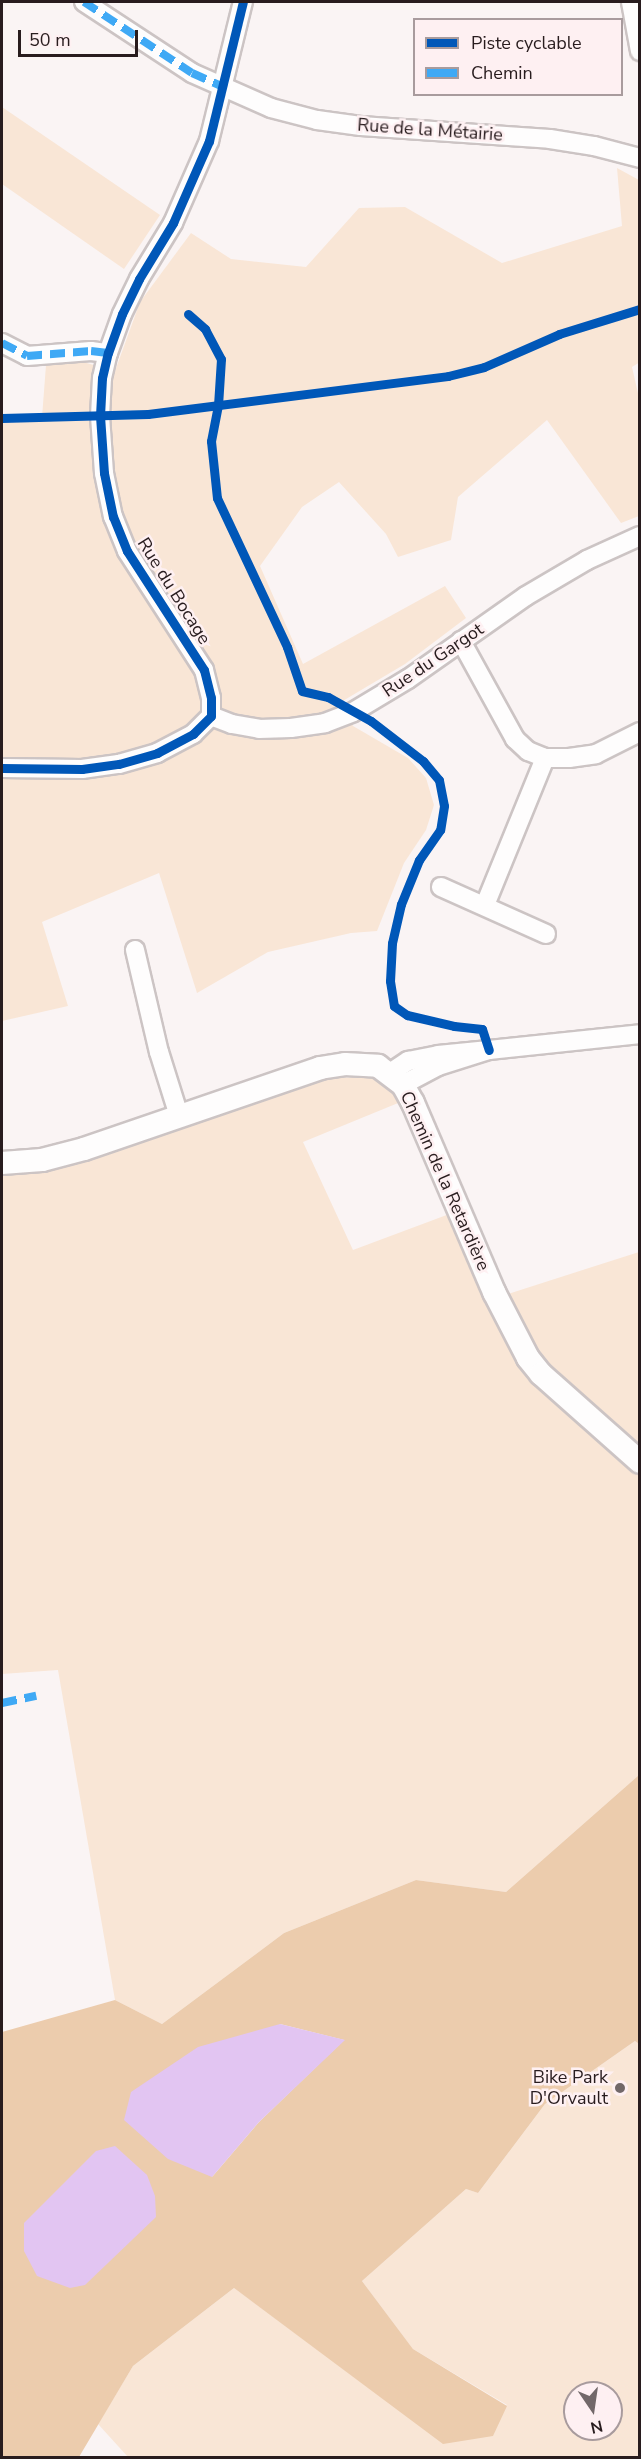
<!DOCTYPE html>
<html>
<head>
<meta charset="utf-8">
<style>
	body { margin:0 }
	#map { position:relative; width:641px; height:2459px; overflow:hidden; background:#faf4f4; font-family:"Nunito Sans",sans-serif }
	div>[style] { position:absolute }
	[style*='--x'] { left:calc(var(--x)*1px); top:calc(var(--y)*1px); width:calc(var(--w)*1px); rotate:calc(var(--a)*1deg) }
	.green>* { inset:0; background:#f9e6d6 }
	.forest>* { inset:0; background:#ecccad }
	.water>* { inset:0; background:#e2c5f2 }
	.roads { filter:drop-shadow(2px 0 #ccc4c4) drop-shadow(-2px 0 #ccc4c4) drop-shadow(0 2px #ccc4c4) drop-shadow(0 -2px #ccc4c4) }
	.minor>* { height:18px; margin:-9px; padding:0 9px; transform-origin:9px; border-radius:9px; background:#fefdfd }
	.tertiary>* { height:22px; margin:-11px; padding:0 11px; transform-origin:11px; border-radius:11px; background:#fefdfd }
	.quiet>* { height:8px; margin-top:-4px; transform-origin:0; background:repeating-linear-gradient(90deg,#3fa9f5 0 15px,transparent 0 23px) }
	.cycleway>* { height:9px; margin:-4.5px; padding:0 4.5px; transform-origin:4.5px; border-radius:4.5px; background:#0057b8 }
	.dots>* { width:16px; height:16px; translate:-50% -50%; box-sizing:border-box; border:3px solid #fef0f2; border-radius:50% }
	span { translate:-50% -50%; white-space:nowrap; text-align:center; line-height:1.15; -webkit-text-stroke:5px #fef0f2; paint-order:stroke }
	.street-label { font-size:18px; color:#281c1e }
	.poi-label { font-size:18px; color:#281c1e }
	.right { translate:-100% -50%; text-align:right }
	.frame { position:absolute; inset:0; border:3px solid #281c1e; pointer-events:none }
	.legend { position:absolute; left:413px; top:18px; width:210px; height:78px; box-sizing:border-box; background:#fef0f2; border:2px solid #a89b9d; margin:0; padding:8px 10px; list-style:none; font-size:18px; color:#281c1e }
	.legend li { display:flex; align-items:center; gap:12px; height:30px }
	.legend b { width:30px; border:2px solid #a89b9d }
	.north { position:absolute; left:563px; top:2381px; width:60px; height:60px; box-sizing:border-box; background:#fef0f2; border:2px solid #a89b9d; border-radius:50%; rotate:167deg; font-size:16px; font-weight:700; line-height:24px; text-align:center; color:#281c1e }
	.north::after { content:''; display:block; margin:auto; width:21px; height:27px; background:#726869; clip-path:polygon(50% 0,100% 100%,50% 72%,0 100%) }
	.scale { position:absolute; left:18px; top:30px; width:120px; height:27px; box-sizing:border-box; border:3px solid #281c1e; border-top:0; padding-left:8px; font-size:18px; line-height:21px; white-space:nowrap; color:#281c1e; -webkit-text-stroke:4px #fef0f2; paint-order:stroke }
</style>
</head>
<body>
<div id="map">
	<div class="green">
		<i style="clip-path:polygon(2px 107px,160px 215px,124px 269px,2px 184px)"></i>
		<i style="clip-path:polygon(617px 168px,639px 180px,640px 362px,632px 367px,640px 402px,639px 516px,621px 523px,547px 420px,458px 497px,451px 540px,398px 557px,386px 534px,339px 482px,302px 507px,260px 566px,303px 664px,445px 586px,466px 618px,405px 664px,341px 702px,353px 726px,408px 758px,426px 778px,434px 805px,426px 830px,404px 863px,377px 931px,351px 933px,268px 952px,197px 993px,159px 873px,42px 922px,68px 1006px,2px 1021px,2px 422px,42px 417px,46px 365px,83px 362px,115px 371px,140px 302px,191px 233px,231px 259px,306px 267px,359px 208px,405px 207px,502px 263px,622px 226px)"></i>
		<i style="clip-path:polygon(372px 1077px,403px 1101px,303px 1142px,353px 1250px,452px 1213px,492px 1299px,639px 1252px,639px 1775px,506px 1892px,416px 1880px,284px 1933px,162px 2024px,115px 2000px,58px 1670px,2px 1674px,2px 1173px,321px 1078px)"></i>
		<i style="clip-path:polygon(evenodd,635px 2041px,639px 2044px,639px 2457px,128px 2457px,98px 2424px,133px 2366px,234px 2288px,443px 2443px,507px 2405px,413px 2349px,362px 2281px,466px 2189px,478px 2193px,545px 2104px,635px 2041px,575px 2393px,611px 2393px,611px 2429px,575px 2429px,575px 2393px)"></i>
	</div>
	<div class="forest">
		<i style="clip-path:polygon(evenodd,639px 1775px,639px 2044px,635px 2041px,545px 2104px,478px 2193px,466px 2189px,362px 2281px,413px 2349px,507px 2406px,493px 2436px,443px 2444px,234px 2288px,133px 2366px,79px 2457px,2px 2458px,2px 2032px,115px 2000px,162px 2024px,284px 1933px,416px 1880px,506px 1892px,639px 1775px,280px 2024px,344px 2040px,259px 2122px,212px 2177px,280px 2024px)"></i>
	</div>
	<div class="water">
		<i style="clip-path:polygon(280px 2024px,345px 2040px,259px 2122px,212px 2177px,168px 2159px,124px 2120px,131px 2092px,198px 2047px)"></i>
		<i style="clip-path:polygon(115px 2146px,147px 2175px,155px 2196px,156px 2217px,85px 2285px,70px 2288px,37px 2276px,24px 2251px,24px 2223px,96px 2151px)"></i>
	</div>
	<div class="roads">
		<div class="minor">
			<i style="--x:84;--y:2;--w:129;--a:33.3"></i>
			<i style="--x:192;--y:73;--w:86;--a:23.9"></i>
			<i style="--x:271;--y:108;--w:48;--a:14.6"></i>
			<i style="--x:317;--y:120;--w:44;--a:7.8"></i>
			<i style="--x:361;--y:126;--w:189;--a:3.9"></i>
			<i style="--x:550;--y:139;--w:45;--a:9"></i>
			<i style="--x:594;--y:146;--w:48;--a:14.6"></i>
			<i style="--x:631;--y:2;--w:50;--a:79.6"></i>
			<i style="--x:2;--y:343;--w:28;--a:27"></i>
			<i style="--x:27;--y:356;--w:64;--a:-4.5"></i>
			<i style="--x:91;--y:351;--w:17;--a:7"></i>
			<i style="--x:461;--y:641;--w:112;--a:61.1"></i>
			<i style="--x:515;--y:739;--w:18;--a:43"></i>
			<i style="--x:528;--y:751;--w:18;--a:22"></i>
			<i style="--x:545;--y:758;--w:24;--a:0"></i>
			<i style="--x:569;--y:758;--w:27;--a:-8"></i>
			<i style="--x:596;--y:754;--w:49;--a:-26.6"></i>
			<i style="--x:211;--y:716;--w:22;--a:21"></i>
			<i style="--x:232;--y:724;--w:27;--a:10"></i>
			<i style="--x:259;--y:729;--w:32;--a:-2"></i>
			<i style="--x:291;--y:728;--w:34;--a:-8"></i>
			<i style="--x:325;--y:723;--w:30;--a:-21"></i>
			<i style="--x:353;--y:712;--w:64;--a:-31"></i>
			<i style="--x:408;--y:679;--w:144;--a:-35.1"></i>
			<i style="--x:526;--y:596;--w:71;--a:-30.5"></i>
			<i style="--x:587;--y:560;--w:58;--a:-24.4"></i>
			<i style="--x:2;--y:768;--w:80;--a:0.7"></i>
			<i style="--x:82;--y:769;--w:37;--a:-8"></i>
			<i style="--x:119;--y:764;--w:40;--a:-16"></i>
			<i style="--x:157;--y:753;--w:41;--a:-27.8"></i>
			<i style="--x:193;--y:734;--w:25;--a:-45"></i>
			<i style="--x:211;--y:716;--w:18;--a:-90"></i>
			<i style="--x:211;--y:698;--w:29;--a:-104"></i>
			<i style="--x:204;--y:670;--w:142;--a:-122.9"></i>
			<i style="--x:127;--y:551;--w:37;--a:-112"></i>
			<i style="--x:113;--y:517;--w:45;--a:-101.6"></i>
			<i style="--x:104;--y:473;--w:57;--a:-94"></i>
			<i style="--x:100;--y:416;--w:38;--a:-87"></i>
			<i style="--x:102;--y:378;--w:26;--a:-77"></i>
			<i style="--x:108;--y:353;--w:41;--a:-70.3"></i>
			<i style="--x:122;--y:314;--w:39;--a:-64"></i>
			<i style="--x:139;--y:279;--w:66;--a:-58.7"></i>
			<i style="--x:173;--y:223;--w:90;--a:-66.3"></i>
			<i style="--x:209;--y:141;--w:143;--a:-76.3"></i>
			<i style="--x:441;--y:887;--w:115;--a:24.1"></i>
			<i style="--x:485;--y:905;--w:159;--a:-67.8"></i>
			<i style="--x:135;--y:950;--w:105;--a:76.8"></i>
			<i style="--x:159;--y:1052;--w:67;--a:72.6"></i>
			<i style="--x:489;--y:1050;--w:152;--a:-6"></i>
			<i style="--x:390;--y:1073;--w:22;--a:-34"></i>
			<i style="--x:408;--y:1061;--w:31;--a:-11"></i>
			<i style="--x:438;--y:1055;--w:51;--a:-5.6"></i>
			<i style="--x:489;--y:1050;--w:53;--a:162.6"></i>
			<i style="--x:438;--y:1066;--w:40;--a:152"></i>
		</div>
		<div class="tertiary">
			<i style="--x:2;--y:1163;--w:40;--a:-4.3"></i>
			<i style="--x:42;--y:1160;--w:43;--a:-14.7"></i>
			<i style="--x:84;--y:1149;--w:250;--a:-18.9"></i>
			<i style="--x:320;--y:1068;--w:25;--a:-9"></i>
			<i style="--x:345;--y:1064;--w:33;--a:3"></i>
			<i style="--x:378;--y:1066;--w:31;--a:37"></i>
			<i style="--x:403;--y:1085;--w:21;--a:61"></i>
			<i style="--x:413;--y:1103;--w:206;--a:66.8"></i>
			<i style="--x:494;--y:1292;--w:74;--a:62.7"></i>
			<i style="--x:528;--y:1358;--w:21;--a:51"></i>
			<i style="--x:541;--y:1374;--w:132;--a:41.6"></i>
		</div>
	</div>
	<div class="quiet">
		<i style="--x:84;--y:2;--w:129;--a:33.3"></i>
		<i style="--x:192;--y:73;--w:35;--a:24"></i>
		<i style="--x:2;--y:343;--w:28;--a:27"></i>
		<i style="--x:27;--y:356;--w:64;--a:-4.5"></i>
		<i style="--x:91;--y:351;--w:17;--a:7"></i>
		<i style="--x:2;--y:1703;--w:35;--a:-12"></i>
	</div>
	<div class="cycleway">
		<i style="--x:188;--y:314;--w:23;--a:41"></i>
		<i style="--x:205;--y:329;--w:34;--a:62"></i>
		<i style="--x:221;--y:359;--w:46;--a:93.7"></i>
		<i style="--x:218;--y:405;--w:37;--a:101"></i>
		<i style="--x:211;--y:441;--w:57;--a:84"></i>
		<i style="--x:217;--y:498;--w:165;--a:64.8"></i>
		<i style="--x:287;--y:647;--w:46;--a:71.2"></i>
		<i style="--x:302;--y:691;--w:27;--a:13"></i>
		<i style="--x:328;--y:697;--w:49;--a:29.2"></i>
		<i style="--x:371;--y:721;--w:66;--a:37.6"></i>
		<i style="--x:423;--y:761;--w:25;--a:50"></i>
		<i style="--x:439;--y:780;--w:26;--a:79"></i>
		<i style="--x:444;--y:806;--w:24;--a:99"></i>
		<i style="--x:440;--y:830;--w:37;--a:125"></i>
		<i style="--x:419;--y:860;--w:48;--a:112.2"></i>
		<i style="--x:401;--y:904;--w:40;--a:103"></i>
		<i style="--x:392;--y:943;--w:38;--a:93"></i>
		<i style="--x:390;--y:981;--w:25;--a:81"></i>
		<i style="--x:394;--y:1006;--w:16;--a:35"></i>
		<i style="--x:407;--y:1015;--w:48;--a:13.2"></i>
		<i style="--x:454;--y:1026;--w:28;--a:6"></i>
		<i style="--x:482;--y:1029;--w:22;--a:72"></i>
		<i style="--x:2;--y:418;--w:146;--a:-1.6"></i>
		<i style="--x:148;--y:414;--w:302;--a:-7.2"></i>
		<i style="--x:448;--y:376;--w:37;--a:-14"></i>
		<i style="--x:484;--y:367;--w:82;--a:-23.7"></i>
		<i style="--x:559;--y:334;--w:85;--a:-17.2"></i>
		<i style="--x:2;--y:768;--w:80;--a:0.7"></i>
		<i style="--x:82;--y:769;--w:37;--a:-8"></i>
		<i style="--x:119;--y:764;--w:40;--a:-16"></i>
		<i style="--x:157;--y:753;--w:41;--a:-27.8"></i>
		<i style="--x:193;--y:734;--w:25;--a:-45"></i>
		<i style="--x:211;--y:716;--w:18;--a:-90"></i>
		<i style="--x:211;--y:698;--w:29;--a:-104"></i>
		<i style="--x:204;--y:670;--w:142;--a:-122.9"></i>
		<i style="--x:127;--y:551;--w:37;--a:-112"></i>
		<i style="--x:113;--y:517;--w:45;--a:-101.6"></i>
		<i style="--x:104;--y:473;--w:57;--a:-94"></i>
		<i style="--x:100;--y:416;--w:38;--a:-87"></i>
		<i style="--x:102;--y:378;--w:26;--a:-77"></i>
		<i style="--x:108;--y:353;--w:41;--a:-70.3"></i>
		<i style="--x:122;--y:314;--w:39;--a:-64"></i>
		<i style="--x:139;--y:279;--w:66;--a:-58.7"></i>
		<i style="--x:173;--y:223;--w:90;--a:-66.3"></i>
		<i style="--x:209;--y:141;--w:143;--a:-76.3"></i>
	</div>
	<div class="dots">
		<i style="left:620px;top:2088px;background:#726869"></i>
	</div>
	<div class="street-label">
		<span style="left:430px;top:130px;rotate:4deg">Rue de la Métairie</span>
		<span style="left:174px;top:591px;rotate:58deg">Rue du Bocage</span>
		<span style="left:433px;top:660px;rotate:-34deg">Rue du Gargot</span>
		<span style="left:445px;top:1181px;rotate:66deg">Chemin de la Retardière</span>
	</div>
	<div class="poi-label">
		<span class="right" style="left:608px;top:2088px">Bike Park<br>D'Orvault</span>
	</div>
	<div class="frame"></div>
	<ul class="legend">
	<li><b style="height:8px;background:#0057b8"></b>Piste cyclable</li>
	<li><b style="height:8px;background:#3fa9f5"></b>Chemin</li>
	</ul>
	<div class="north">N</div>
	<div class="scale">50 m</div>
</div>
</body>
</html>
